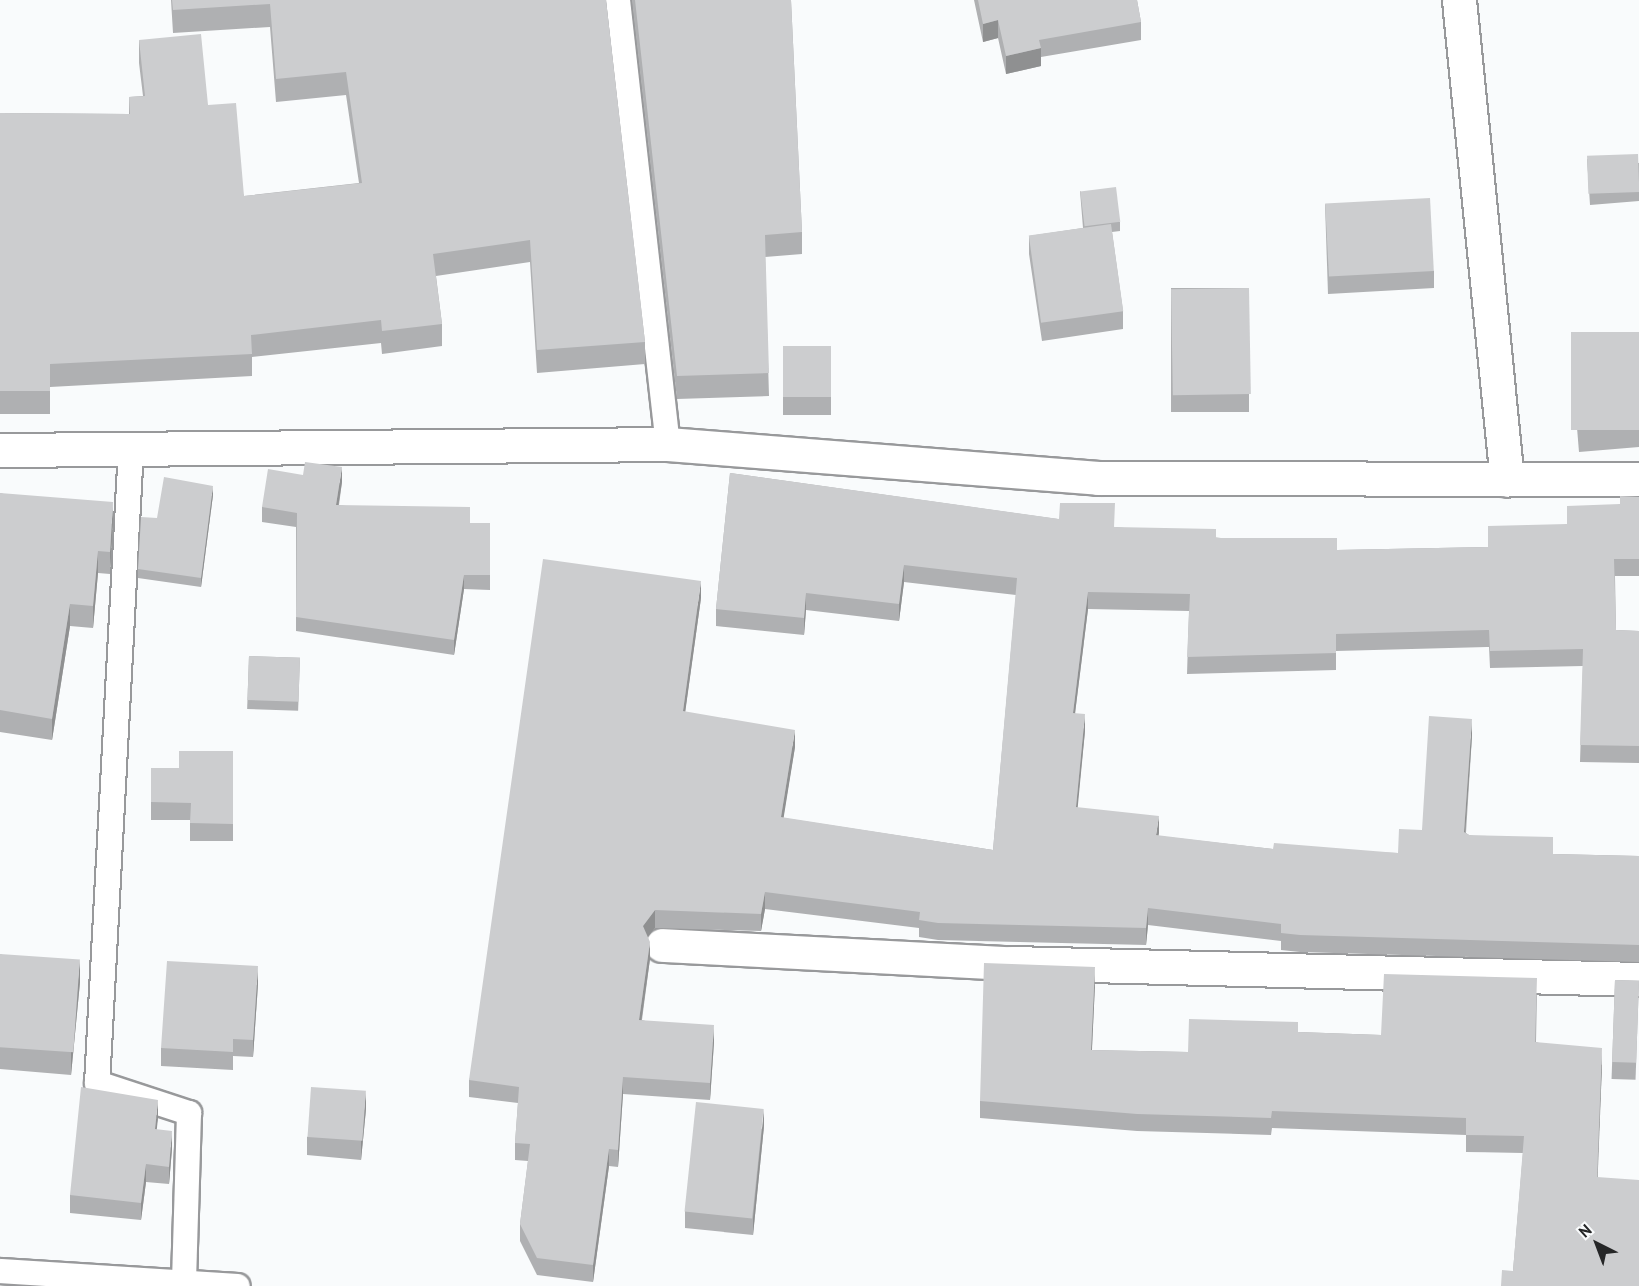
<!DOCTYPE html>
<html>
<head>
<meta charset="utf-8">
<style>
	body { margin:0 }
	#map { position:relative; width:1639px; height:1286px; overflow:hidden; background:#f9fbfc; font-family:"PT Sans",sans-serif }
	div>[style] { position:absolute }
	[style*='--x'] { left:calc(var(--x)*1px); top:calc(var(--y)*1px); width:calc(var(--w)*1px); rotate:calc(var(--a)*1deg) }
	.roads { filter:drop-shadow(2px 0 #98999b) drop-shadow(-2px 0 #98999b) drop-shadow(0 2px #98999b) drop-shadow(0 -2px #98999b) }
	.lane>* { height:24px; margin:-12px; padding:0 12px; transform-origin:12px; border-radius:12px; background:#fff }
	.street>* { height:33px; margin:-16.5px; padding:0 16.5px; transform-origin:16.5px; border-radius:16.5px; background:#fff }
	.wall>* { inset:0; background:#afb0b2; transform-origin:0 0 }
	.shaded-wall>* { inset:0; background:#8f9091 }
	.building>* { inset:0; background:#cccdcf; transform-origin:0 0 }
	span { translate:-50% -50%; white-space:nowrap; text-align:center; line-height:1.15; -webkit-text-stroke:5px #f9fbfc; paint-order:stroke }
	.north { position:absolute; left:1567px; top:1214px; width:60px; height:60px; -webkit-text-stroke:4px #f9fbfc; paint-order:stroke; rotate:318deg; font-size:16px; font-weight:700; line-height:24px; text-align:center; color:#252627 }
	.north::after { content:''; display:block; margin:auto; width:21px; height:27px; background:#252627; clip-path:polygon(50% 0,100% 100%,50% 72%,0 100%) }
</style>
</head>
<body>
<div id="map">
	<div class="roads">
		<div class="lane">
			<i style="--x:618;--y:0;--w:447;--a:83.6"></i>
			<i style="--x:131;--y:448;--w:636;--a:93.06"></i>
			<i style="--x:97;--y:1083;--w:97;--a:18.1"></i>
			<i style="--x:189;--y:1113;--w:169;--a:91.7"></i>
			<i style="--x:0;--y:1271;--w:238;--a:3.6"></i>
		</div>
		<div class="street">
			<i style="--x:1459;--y:0;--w:482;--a:84.3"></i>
			<i style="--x:0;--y:450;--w:668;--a:-0.51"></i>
			<i style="--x:668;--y:444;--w:431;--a:4.5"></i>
			<i style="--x:1098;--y:478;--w:541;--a:0.11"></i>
			<i style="--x:662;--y:945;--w:349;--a:3"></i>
			<i style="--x:1011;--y:963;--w:628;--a:1.46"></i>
		</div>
	</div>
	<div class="wall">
		<i style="clip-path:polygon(171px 0,606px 0,645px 342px,645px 364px,537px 373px,530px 262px,436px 276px,442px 324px,442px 346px,382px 354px,381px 343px,252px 357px,252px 376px,50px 387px,50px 414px,0 414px,0 113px,129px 114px,129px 97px,143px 96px,139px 63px,139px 40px,208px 105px,244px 196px,359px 183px,346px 95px,276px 102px,270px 27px,173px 33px)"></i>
		<i style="clip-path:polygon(632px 0,791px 0,802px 232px,802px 254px,765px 257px,769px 396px,677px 399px)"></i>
		<i style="clip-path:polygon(974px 0,1137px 0,1141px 22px,1141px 40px,1041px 57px,1041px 66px,1006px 74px,998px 38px,983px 42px)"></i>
		<i style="clip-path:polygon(1587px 159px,1639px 163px,1639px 201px,1590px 205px)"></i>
		<i style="clip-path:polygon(1080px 191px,1120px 222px,1120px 231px,1112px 232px,1123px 311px,1123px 329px,1042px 341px,1029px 254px,1029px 236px,1083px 228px)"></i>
		<i style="clip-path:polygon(1325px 204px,1434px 271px,1434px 288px,1328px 294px)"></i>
		<i style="left:1249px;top:288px;width:124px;height:78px;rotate:90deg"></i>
		<i style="clip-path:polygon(1639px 332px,1639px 447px,1579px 452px,1571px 355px,1571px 337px)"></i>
		<i style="left:783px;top:346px;width:48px;height:69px"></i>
		<i style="clip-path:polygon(730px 473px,1115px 527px,1337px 550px,1488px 547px,1567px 524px,1639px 497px,1639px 576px,1615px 576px,1616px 630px,1639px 631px,1639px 763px,1580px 762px,1583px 666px,1490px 668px,1489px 647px,1336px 651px,1336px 670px,1187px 674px,1189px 611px,1088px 609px,1075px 713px,1085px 731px,1077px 808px,1158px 836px,1273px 849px,1398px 853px,1422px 830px,1472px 736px,1466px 833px,1469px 835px,1553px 854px,1639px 856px,1639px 962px,1300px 952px,1281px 950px,1281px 941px,1148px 925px,1146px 945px,938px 940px,919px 937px,919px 928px,765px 909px,761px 931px,655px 928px,648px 937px,650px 959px,642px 1020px,714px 1042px,710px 1100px,623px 1094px,618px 1167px,609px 1166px,593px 1282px,537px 1275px,520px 1241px,520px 1224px,528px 1161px,515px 1160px,515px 1143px,518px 1103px,469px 1097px,469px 1080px,701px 598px,685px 712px,795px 747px,783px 818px,993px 850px,1016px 595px,904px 582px,899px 621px,806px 610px,804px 635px,716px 626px,716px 609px)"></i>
		<i style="clip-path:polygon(342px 482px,339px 505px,470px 523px,490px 523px,490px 590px,464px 589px,454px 655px,296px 631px,296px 527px,262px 522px,262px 507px)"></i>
		<i style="clip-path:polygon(0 493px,113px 524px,110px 574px,98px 573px,93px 628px,70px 626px,52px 740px,0 732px)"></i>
		<i style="clip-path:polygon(213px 495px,201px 587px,138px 578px,138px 569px,157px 518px)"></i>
		<i style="left:249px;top:656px;width:51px;height:53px;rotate:2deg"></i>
		<i style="clip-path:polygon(233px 751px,233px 841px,190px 841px,190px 820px,151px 820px,151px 768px,179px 768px)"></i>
		<i style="clip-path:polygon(0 954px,80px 982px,71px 1075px,0 1069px)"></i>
		<i style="left:1615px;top:980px;width:24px;height:99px;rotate:2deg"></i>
		<i style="clip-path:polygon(258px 984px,253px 1057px,233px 1056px,233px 1070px,161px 1066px,161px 1048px)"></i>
		<i style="clip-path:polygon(1095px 984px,1092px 1050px,1188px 1052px,1298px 1032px,1381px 1035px,1537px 995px,1536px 1042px,1602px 1065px,1597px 1177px,1513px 1271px,1523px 1153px,1466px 1152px,1466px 1135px,1272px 1128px,1271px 1135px,1137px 1131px,980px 1118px,980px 1101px)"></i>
		<i style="clip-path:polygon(366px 1109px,361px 1160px,307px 1155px,307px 1137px)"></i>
		<i style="clip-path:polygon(158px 1118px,156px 1129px,172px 1149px,169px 1184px,146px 1182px,141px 1220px,70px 1213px,70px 1195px)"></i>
		<i style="clip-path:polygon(764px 1126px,753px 1235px,685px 1228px,685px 1211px)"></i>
	</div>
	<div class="shaded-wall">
		<i style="clip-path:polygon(998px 20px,998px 38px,983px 42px,983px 24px)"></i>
		<i style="clip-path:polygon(1041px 48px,1041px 66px,1006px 74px,1006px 56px)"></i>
		<i style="clip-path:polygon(342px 467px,342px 482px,336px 520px,336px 505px)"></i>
		<i style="clip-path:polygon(213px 486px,213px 495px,201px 587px,201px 578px)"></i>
		<i style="clip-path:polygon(113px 502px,113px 524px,110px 574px,110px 552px)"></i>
		<i style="clip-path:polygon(98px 551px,98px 573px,93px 628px,93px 606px)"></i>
		<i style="clip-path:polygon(904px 565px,904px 582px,899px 621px,899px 604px)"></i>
		<i style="clip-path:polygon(464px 575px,464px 589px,454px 655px,454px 640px)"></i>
		<i style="clip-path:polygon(701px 581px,701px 598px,683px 728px,683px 711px)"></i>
		<i style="clip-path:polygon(1088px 592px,1088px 609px,1073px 730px,1073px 713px)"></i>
		<i style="clip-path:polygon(806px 593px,806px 610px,804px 635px,804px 618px)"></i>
		<i style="clip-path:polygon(70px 604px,70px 626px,52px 740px,52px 719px)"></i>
		<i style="clip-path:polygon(1085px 714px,1085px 731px,1076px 825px,1076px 807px)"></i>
		<i style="clip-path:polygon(1472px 719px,1472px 736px,1464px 849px,1464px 832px)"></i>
		<i style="clip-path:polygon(795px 730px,795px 747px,781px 834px,781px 817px)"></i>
		<i style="clip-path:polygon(1159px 816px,1159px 833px,1156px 853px,1156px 835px)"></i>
		<i style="clip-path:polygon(765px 892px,765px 909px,761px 931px,761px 914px)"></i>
		<i style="clip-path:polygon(1148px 908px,1148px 925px,1146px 945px,1146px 928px)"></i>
		<i style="clip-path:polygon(655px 910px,655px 928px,643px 943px,643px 926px)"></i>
		<i style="clip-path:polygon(650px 942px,650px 959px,639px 1037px,639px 1020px)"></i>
		<i style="clip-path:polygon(80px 959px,80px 982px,71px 1075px,71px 1053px)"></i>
		<i style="clip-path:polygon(258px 966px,258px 984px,253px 1057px,253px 1040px)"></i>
		<i style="clip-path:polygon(1095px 967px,1095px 984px,1091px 1067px,1091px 1050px)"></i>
		<i style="clip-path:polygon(714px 1025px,714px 1042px,710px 1100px,710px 1083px)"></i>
		<i style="clip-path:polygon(1602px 1048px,1602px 1065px,1597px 1194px,1597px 1177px)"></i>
		<i style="clip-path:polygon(623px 1077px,623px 1094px,618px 1167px,618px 1150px)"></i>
		<i style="clip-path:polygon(366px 1091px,366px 1109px,361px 1160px,361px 1142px)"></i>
		<i style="clip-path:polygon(158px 1100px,158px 1118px,155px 1146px,155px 1129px)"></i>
		<i style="clip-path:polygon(764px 1109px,764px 1126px,753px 1235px,753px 1218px)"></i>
		<i style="clip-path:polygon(172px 1131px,172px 1149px,169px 1184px,169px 1167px)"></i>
		<i style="clip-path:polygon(609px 1149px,609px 1166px,593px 1282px,593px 1265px)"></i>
		<i style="clip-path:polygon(146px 1164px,146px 1182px,141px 1220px,141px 1203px)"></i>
	</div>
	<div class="building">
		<i style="clip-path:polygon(172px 0,606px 0,645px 342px,537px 350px,530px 240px,433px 254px,442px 324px,382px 331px,381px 320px,251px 335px,252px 354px,50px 364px,50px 391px,0 391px,0 113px,130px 114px,129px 97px,145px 96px,139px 40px,201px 34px,208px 105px,236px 103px,244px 196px,362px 183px,346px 72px,276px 79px,270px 4px,173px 10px)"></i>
		<i style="clip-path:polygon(635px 0,791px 0,802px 232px,765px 235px,769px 373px,677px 376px)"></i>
		<i style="clip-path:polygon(978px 0,1137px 0,1141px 22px,1039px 40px,1041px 48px,1006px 56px,998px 20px,983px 24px)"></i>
		<i style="left:1638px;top:154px;width:38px;height:51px;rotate:88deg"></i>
		<i style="left:1116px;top:187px;width:35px;height:36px;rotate:83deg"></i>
		<i style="left:1430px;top:198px;width:73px;height:105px;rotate:87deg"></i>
		<i style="left:1111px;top:224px;width:88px;height:83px;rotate:82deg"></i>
		<i style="left:1249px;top:288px;width:106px;height:78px;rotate:89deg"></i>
		<i style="left:1639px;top:332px;width:98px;height:68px;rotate:90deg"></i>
		<i style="left:783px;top:346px;width:48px;height:51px"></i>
		<i style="clip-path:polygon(305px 462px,342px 467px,336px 505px,470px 507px,470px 523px,490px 523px,490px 575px,464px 575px,454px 640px,296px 617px,297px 513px,262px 507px,268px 469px,303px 475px)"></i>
		<i style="clip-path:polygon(730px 473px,1059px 519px,1060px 503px,1115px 503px,1114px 527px,1216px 529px,1216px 538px,1337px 538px,1337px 550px,1488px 547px,1488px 526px,1567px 524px,1567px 506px,1620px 504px,1620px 496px,1639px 497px,1639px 559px,1614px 559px,1616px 630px,1639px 631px,1639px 746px,1580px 745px,1583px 649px,1490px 651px,1489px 630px,1336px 634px,1336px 653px,1187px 657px,1190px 594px,1088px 592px,1073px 713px,1085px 714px,1076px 807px,1159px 816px,1156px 835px,1273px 849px,1274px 843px,1398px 853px,1399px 829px,1422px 830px,1429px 716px,1472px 719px,1464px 832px,1469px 835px,1553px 837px,1553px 854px,1639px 856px,1639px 945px,1300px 935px,1281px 933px,1281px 924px,1148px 908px,1146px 928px,938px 923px,919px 920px,920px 912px,765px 892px,761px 914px,655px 910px,643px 926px,650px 942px,639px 1020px,714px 1025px,710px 1083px,623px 1077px,618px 1150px,609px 1149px,593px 1265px,537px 1258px,520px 1224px,530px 1144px,515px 1143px,519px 1087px,469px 1080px,543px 559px,701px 581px,683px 711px,795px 730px,781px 817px,993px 850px,1017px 578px,904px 565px,899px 604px,806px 593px,804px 618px,716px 609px)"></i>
		<i style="clip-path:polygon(164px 477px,213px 486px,201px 578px,138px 569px,141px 517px,157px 518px)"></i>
		<i style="clip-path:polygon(0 493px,113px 502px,110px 552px,98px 551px,93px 606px,70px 604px,52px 719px,0 710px)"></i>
		<i style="left:249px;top:656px;width:51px;height:44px;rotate:2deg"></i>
		<i style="clip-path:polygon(179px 751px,233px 751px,233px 824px,190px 823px,191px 803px,151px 802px,151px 768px,179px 768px)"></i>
		<i style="left:0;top:954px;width:80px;height:93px;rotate:4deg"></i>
		<i style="clip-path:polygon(167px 961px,258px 966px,253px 1040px,233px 1039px,233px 1052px,161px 1048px)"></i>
		<i style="clip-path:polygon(984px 963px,1095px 967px,1091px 1050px,1188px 1052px,1189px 1019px,1298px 1022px,1298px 1032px,1381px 1035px,1384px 974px,1537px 978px,1535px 1042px,1602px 1048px,1597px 1177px,1639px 1180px,1639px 1286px,1501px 1286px,1502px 1270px,1513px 1271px,1524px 1136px,1466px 1135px,1466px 1118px,1272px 1111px,1271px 1118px,1137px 1114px,980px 1101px)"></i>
		<i style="left:1615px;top:980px;width:24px;height:82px;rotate:2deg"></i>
		<i style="clip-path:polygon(81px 1087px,158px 1100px,155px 1129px,172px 1131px,169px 1167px,146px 1164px,141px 1203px,70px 1195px)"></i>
		<i style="left:311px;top:1087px;width:55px;height:50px;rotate:4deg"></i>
		<i style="left:696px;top:1102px;width:68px;height:110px;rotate:6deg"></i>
	</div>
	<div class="north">N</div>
</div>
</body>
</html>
